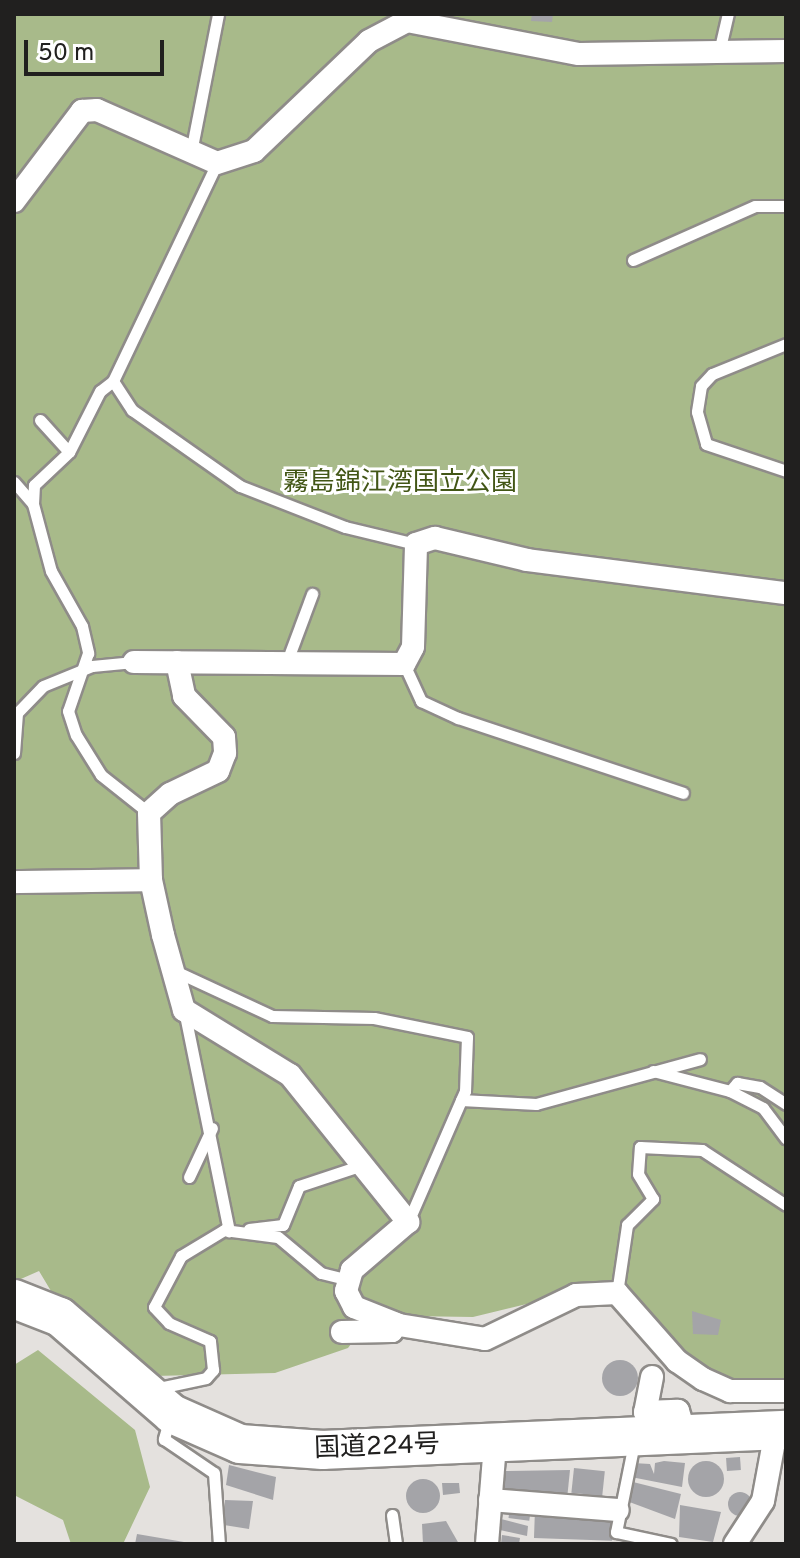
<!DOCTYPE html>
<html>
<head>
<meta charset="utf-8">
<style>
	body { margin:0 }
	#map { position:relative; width:800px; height:1558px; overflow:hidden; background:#e4e1de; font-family:Overpass,"Noto Sans JP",sans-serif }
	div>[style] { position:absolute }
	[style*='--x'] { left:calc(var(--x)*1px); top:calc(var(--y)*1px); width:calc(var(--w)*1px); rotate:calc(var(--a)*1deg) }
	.green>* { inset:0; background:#a8ba8a }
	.building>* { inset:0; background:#a4a4a8; transform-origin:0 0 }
	.round { border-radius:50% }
	.roads { filter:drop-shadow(2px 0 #8f8c89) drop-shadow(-2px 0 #8f8c89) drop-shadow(0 2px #8f8c89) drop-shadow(0 -2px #8f8c89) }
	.service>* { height:11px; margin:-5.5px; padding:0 5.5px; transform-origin:5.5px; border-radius:5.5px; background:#fff }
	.minor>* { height:22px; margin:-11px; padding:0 11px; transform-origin:11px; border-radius:11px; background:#fff }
	.trunk>* { height:38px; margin:-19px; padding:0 19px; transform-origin:19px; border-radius:19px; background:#fff }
	span { translate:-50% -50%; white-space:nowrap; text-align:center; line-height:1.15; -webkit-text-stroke:6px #fff; paint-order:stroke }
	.park-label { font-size:26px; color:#425616 }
	.street-label { font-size:26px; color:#21201f }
	.frame { position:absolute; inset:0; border:16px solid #21201f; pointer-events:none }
	.scale { position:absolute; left:24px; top:40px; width:140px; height:36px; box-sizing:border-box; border:4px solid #21201f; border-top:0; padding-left:10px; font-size:24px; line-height:28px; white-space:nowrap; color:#21201f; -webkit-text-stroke:6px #fff; paint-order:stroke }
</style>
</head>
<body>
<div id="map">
	<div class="green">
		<i style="clip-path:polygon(14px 14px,786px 14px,786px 1386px,718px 1378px,693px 1367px,627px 1296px,539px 1301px,473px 1317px,407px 1316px,380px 1305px,348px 1348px,275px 1373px,154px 1376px,57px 1301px,39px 1271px,14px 1282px)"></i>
		<i style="clip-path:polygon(38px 1350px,135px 1430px,150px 1487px,123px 1544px,71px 1544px,63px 1520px,14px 1495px,14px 1365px)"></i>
	</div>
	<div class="building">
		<i style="clip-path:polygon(532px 14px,553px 14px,552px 22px,531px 21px)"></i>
		<i style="clip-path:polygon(692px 1311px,721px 1320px,718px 1335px,693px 1334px)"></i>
		<i class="round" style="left:602px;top:1360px;width:36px;height:36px"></i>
		<i style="left:740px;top:1457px;width:13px;height:14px;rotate:86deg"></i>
		<i style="clip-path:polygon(664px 1461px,685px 1463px,682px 1487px,631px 1477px,633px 1463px,650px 1464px,654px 1474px,655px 1463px)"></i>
		<i class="round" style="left:688px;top:1461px;width:36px;height:36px"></i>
		<i style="clip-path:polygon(229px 1465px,276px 1477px,273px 1500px,226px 1485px)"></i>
		<i style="left:574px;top:1468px;width:31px;height:25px;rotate:6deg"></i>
		<i style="clip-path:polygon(570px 1470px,567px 1499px,502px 1495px,506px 1471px)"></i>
		<i class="round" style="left:406px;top:1479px;width:34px;height:34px"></i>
		<i style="clip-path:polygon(629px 1481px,681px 1494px,675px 1519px,624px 1500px)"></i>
		<i style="clip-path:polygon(442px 1483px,459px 1483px,460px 1493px,443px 1495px)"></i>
		<i class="round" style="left:728px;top:1492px;width:24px;height:24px"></i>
		<i style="clip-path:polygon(225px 1500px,253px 1501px,249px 1529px,224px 1525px)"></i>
		<i style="clip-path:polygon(680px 1505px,721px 1512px,713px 1542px,679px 1537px)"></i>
		<i style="left:510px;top:1507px;width:21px;height:11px;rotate:8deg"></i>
		<i style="left:535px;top:1509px;width:78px;height:29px;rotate:2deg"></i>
		<i style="clip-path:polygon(501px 1519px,528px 1526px,527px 1536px,500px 1530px)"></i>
		<i style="clip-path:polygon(446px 1521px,459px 1544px,423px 1544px,422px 1524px)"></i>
		<i style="clip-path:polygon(137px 1534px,184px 1542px,184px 1544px,135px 1544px)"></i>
		<i style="clip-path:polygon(502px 1535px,520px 1538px,519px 1544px,501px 1544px)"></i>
	</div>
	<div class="roads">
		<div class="service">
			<i style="--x:719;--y:52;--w:39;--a:-77"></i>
			<i style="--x:191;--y:152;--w:141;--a:-78.9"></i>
			<i style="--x:217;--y:163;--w:242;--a:115.5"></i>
			<i style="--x:113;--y:381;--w:35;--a:57"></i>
			<i style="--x:132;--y:410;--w:132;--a:35.1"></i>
			<i style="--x:240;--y:486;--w:113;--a:21.3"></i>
			<i style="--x:345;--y:527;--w:73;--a:13.5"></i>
			<i style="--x:633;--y:260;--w:133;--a:-23.9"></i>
			<i style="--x:755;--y:206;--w:31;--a:0"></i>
			<i style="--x:786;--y:344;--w:80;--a:157.9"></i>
			<i style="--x:712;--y:374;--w:16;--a:133"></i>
			<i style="--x:701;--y:386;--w:26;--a:99"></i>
			<i style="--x:697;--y:412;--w:33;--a:74"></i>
			<i style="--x:706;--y:444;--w:84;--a:18.6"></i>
			<i style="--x:113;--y:381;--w:16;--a:142"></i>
			<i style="--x:100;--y:391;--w:68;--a:116.9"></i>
			<i style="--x:69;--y:452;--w:48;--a:136.7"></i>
			<i style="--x:34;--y:485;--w:19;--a:93"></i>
			<i style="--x:33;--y:504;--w:69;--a:75"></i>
			<i style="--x:51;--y:571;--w:63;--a:60.6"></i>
			<i style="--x:82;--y:626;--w:28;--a:77"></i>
			<i style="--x:88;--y:653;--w:61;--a:109"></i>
			<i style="--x:68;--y:711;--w:25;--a:72"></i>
			<i style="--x:76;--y:735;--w:47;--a:58"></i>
			<i style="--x:101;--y:775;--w:61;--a:38.4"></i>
			<i style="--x:40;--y:420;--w:43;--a:47.8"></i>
			<i style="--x:14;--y:482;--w:29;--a:49"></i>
			<i style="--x:286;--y:664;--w:75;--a:-69.6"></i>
			<i style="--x:404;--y:664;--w:41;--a:65.3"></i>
			<i style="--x:421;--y:701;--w:41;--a:24.7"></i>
			<i style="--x:458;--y:718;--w:237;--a:18.4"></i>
			<i style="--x:14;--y:753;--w:40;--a:-85.7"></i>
			<i style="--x:17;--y:713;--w:37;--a:-46"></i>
			<i style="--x:43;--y:686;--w:53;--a:-22.2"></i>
			<i style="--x:92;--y:666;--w:42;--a:-5.4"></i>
			<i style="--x:175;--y:971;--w:107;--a:24.9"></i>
			<i style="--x:272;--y:1016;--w:102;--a:1.1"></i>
			<i style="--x:374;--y:1018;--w:95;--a:11.5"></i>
			<i style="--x:467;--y:1037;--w:54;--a:92.1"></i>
			<i style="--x:465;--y:1091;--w:143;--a:113.5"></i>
			<i style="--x:184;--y:1010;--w:226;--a:78.5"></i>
			<i style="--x:653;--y:1071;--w:80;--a:14.6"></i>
			<i style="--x:730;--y:1091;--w:37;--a:27"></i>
			<i style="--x:763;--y:1108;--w:38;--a:53"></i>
			<i style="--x:730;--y:1091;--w:11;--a:-49"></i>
			<i style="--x:737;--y:1083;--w:23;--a:10"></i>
			<i style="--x:760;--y:1087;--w:31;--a:33"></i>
			<i style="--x:461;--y:1100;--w:75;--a:3.1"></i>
			<i style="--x:536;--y:1104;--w:170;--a:-15.3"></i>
			<i style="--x:189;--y:1177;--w:54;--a:-64.9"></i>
			<i style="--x:249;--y:1229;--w:34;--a:-7"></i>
			<i style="--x:283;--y:1225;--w:42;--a:-67.7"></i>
			<i style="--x:299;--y:1186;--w:66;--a:-18.4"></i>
			<i style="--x:617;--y:1293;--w:69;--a:-81.6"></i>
			<i style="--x:627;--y:1225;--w:37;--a:-45"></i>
			<i style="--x:653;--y:1199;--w:29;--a:-121"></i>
			<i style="--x:638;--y:1174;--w:27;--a:-86"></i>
			<i style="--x:640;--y:1147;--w:62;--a:2.8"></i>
			<i style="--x:702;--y:1150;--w:100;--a:33.2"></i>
			<i style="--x:154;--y:1389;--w:53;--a:-11.9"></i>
			<i style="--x:206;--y:1378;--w:11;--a:-49"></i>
			<i style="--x:213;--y:1370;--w:29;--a:-96"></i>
			<i style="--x:210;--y:1341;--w:45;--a:-156.3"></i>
			<i style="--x:169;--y:1323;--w:22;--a:-133"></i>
			<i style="--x:154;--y:1307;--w:58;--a:-62.1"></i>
			<i style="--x:181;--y:1256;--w:50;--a:-31.2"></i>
			<i style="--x:224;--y:1230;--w:54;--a:7.4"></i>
			<i style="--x:278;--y:1237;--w:56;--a:39.9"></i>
			<i style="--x:321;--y:1273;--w:29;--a:14"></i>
			<i style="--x:169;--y:1421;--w:19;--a:106"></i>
			<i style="--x:164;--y:1439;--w:60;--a:34.2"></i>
			<i style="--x:214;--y:1473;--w:71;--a:86"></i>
			<i style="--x:634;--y:1443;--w:91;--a:101.4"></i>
			<i style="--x:616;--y:1532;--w:56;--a:12.3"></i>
			<i style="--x:392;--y:1515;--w:29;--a:82"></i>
		</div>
		<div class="minor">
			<i style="--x:14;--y:201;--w:113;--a:-52.9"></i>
			<i style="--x:82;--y:111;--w:15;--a:-4"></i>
			<i style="--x:97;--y:110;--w:131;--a:23.8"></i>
			<i style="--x:217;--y:163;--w:39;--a:-18"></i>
			<i style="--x:254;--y:151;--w:159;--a:-43.7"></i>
			<i style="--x:369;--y:41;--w:43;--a:-27.8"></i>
			<i style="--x:407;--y:21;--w:175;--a:10.9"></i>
			<i style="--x:579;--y:54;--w:207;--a:-0.8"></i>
			<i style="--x:134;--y:662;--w:270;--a:0.4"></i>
			<i style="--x:404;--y:664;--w:19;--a:-62"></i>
			<i style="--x:413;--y:647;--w:103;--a:-88.3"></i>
			<i style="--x:416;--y:544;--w:20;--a:-18"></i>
			<i style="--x:435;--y:538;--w:95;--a:13.4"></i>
			<i style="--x:527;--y:560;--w:261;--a:7.3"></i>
			<i style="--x:177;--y:662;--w:35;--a:78"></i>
			<i style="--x:184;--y:696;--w:57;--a:45.7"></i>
			<i style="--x:224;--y:737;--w:16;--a:86"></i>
			<i style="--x:225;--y:753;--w:19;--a:111"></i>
			<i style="--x:218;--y:771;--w:53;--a:154.4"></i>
			<i style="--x:170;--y:794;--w:28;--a:138"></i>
			<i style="--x:149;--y:813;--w:67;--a:88.3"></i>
			<i style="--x:151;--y:880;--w:56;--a:77.7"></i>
			<i style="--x:163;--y:935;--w:78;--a:74.4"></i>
			<i style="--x:184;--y:1010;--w:124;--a:31.5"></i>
			<i style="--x:290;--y:1075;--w:189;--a:51.2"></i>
			<i style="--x:408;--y:1222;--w:74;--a:139.4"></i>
			<i style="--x:352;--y:1270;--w:22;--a:106"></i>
			<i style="--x:346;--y:1291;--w:18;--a:63"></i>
			<i style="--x:354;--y:1307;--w:48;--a:21.8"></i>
			<i style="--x:399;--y:1325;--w:87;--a:9.2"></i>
			<i style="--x:485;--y:1339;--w:101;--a:-25.8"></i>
			<i style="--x:576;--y:1295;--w:41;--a:-2.8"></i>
			<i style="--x:617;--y:1293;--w:91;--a:48.6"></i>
			<i style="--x:677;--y:1361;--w:32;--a:35"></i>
			<i style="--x:703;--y:1379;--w:30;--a:24"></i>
			<i style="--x:730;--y:1391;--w:56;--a:0"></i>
			<i style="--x:14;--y:882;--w:137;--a:-0.8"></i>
			<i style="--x:342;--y:1332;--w:50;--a:-1.1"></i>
			<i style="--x:392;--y:1331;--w:8;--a:-67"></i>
			<i style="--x:652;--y:1377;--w:36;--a:101"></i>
			<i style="--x:645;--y:1412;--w:33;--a:-2"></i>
			<i style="--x:678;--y:1411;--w:28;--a:73"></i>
			<i style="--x:490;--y:1500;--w:128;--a:4.5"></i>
			<i style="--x:487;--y:1544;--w:100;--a:-85.4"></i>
			<i style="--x:735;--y:1544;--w:51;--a:-56.9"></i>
			<i style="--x:763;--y:1501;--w:71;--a:-79.5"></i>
		</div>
		<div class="trunk">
			<i style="--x:14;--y:1299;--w:49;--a:21.4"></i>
			<i style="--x:60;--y:1317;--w:148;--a:40.9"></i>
			<i style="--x:172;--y:1414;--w:74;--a:23.8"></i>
			<i style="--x:240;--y:1444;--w:83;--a:4.1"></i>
			<i style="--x:323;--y:1450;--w:463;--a:-2.5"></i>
		</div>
	</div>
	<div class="park-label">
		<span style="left:400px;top:484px">霧島錦江湾国立公園</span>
	</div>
	<div class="street-label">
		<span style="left:377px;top:1448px;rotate:-2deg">国道224号</span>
	</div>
	<div class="frame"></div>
	<div class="scale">50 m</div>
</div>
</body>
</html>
